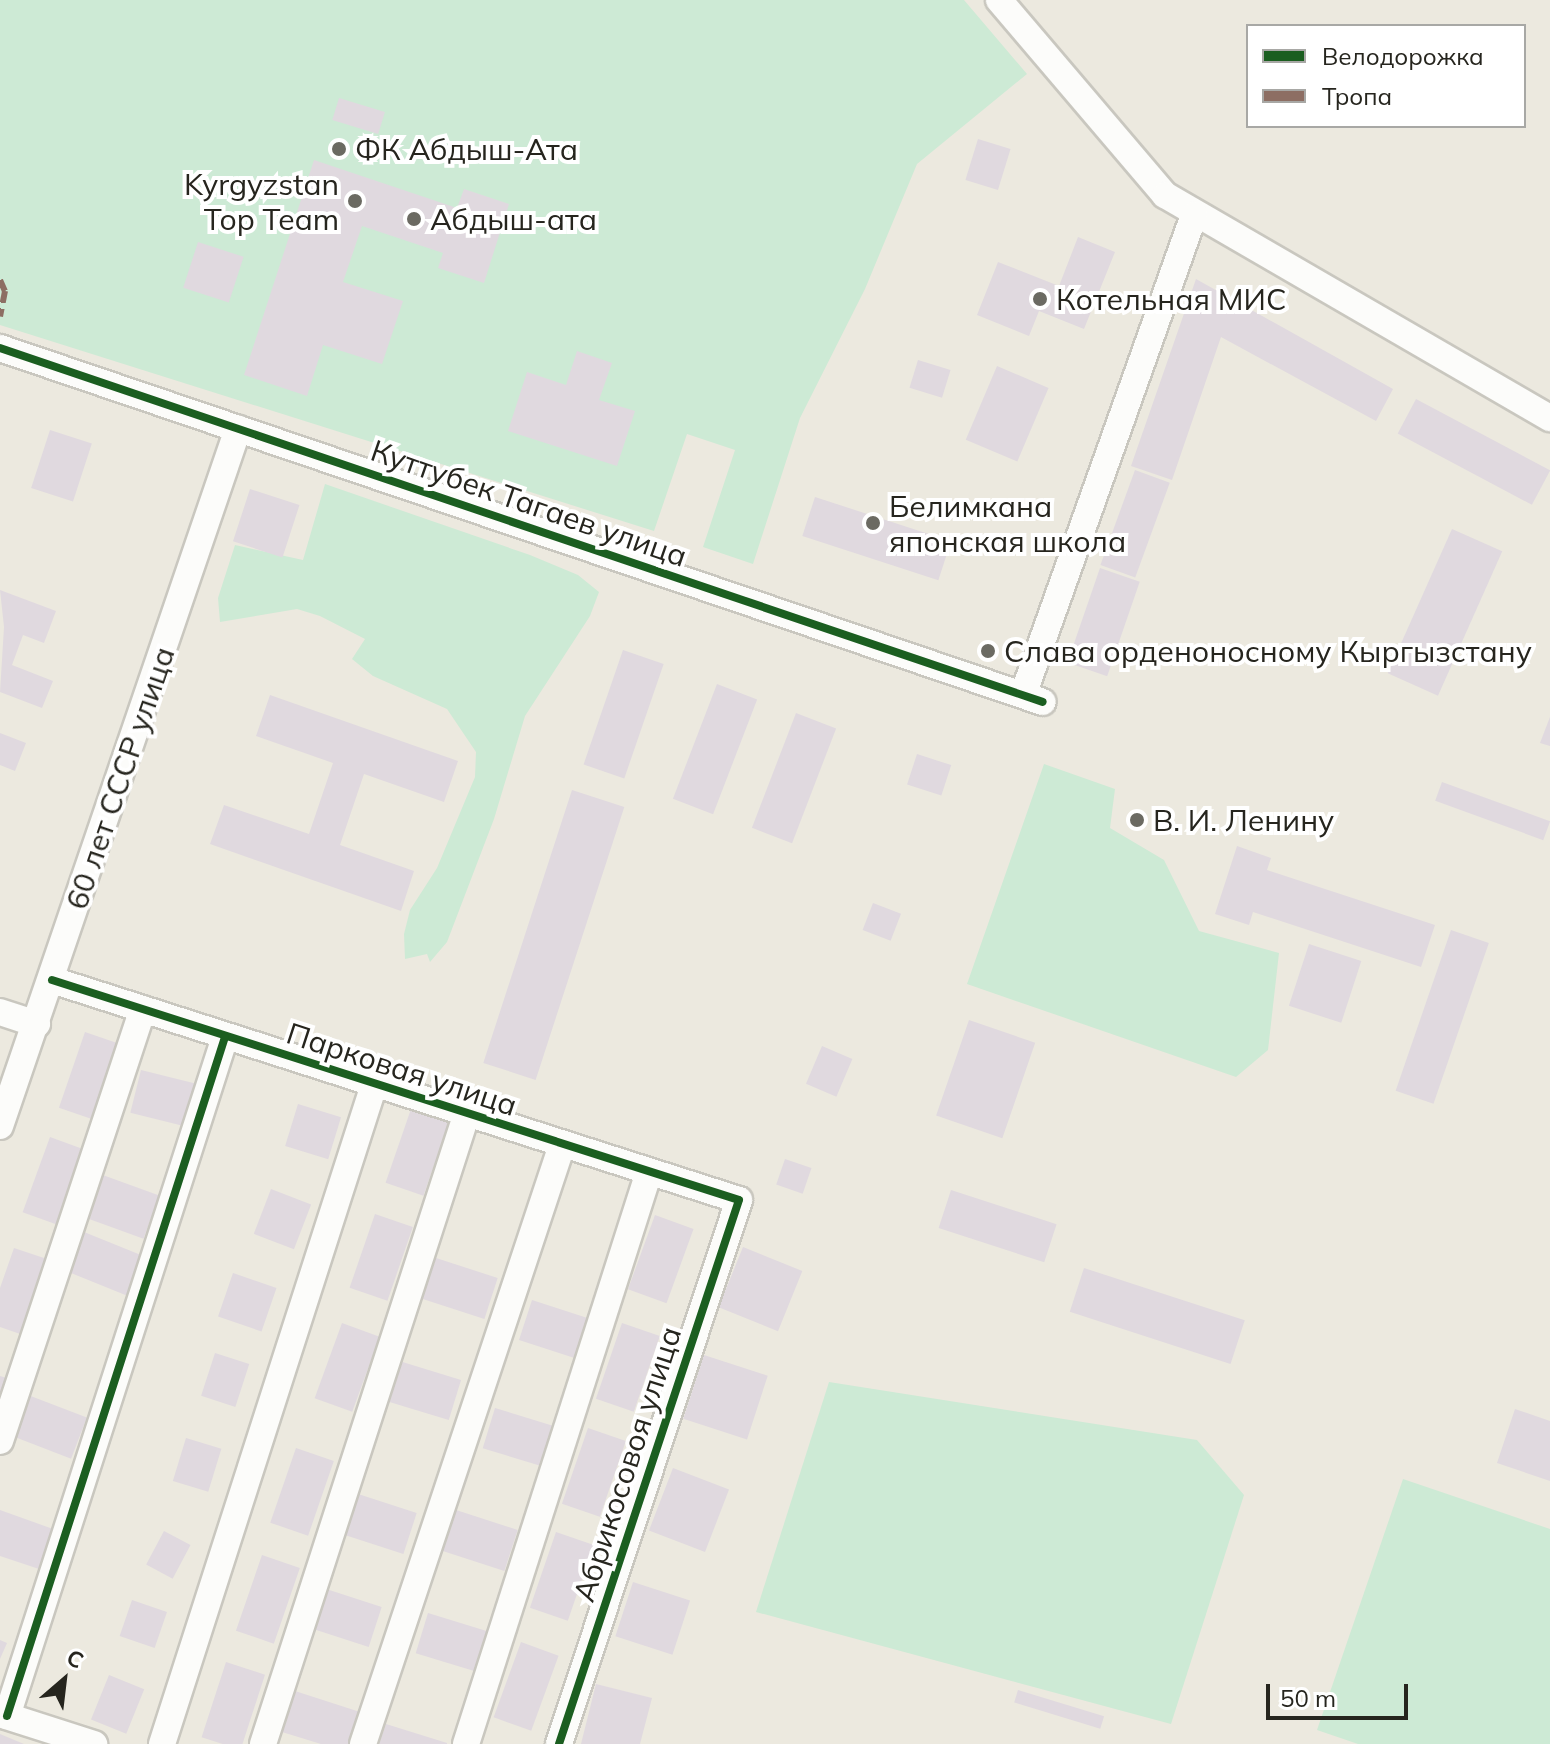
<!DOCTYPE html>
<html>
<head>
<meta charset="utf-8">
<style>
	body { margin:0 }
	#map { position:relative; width:1550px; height:1744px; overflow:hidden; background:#ece9df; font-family:Mulish,sans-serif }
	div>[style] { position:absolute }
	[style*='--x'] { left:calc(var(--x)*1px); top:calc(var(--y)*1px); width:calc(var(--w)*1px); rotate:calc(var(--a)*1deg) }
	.green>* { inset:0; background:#cdead5 }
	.building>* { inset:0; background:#e0d9df; transform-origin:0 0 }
	.roads { filter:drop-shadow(2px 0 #c9c7bf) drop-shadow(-2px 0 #c9c7bf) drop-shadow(0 2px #c9c7bf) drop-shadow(0 -2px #c9c7bf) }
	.minor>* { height:26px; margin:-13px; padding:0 13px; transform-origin:13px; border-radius:13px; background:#fcfcfa }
	.quiet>* { height:6px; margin-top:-3px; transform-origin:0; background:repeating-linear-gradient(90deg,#8d6e63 0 12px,transparent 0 18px) }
	.cycleway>* { height:8px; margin:-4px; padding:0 4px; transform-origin:4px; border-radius:4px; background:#1b5e20 }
	.dots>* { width:22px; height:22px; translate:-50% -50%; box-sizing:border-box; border:4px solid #fff; border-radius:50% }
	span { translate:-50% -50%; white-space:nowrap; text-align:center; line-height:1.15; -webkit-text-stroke:8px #fff; paint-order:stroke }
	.poi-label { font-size:30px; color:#26251e }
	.left { translate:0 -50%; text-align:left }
	.right { translate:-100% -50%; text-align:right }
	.street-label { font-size:30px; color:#26251e }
	.legend { position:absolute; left:1246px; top:24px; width:280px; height:104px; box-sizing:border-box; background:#fff; border:2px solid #a8a8a5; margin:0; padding:10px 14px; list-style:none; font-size:24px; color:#26251e }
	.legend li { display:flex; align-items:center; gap:16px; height:40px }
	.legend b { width:40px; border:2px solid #a8a8a5 }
	.north { position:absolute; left:24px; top:1640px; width:80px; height:80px; -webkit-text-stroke:6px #fff; paint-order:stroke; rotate:28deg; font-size:22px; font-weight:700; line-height:32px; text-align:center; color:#26251e }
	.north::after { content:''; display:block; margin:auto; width:28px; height:36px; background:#26251e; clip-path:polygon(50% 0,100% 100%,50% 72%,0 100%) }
	.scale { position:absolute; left:1266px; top:1684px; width:142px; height:36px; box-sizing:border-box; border:4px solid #26251e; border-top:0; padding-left:10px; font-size:24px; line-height:28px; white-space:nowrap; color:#26251e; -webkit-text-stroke:6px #fff; paint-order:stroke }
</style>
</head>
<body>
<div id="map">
	<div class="green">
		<i style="clip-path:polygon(0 0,964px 0,1027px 74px,917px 164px,865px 289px,800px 418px,753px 564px,703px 547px,735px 450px,687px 434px,654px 531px,0 325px)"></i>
		<i style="clip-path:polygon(325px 484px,530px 555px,578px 575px,599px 592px,590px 616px,525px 716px,494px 819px,447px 942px,430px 962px,427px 954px,405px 959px,404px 934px,410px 910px,437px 868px,475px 777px,476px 752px,447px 709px,373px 676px,352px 659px,365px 639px,320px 616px,297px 609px,220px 622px,218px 598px,235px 545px,303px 560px)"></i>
		<i style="clip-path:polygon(1044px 764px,1115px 789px,1110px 828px,1164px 860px,1199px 931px,1279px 953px,1268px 1050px,1236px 1077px,967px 984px)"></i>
		<i style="clip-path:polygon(829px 1382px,1197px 1440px,1244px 1495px,1171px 1724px,756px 1612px)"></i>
		<i style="clip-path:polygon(1403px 1479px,1550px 1529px,1550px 1744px,1358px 1744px,1317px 1730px)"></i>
	</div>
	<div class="building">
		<i style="left:339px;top:98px;width:48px;height:23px;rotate:17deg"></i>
		<i style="left:978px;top:139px;width:34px;height:43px;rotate:17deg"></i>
		<i style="clip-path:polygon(314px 160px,457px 208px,464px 189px,509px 204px,484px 283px,438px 268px,443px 253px,362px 226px,343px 282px,403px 301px,382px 364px,323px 345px,307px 396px,244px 375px)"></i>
		<i style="clip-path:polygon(1078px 237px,1115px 252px,1084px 329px,1039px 311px,1029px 336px,977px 315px,998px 262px,1059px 286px)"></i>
		<i style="left:198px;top:242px;width:48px;height:48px;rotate:18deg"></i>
		<i style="clip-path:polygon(1196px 279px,1393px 389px,1376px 421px,1221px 337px,1172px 480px,1131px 466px)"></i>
		<i style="clip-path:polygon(577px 351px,612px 363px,599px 400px,635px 411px,617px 466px,508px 431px,527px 372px,566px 385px)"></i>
		<i style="left:918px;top:360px;width:34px;height:29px;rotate:17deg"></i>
		<i style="left:997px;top:366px;width:56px;height:80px;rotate:23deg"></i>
		<i style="left:1416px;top:399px;width:152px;height:39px;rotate:28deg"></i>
		<i style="left:50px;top:430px;width:44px;height:61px;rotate:18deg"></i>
		<i style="left:1135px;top:470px;width:37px;height:101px;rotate:20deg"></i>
		<i style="left:250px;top:489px;width:52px;height:55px;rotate:18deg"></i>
		<i style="left:815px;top:497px;width:143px;height:41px;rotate:18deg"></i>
		<i style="left:1452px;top:529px;width:55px;height:158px;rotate:24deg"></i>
		<i style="left:1100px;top:568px;width:42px;height:100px;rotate:19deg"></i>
		<i style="clip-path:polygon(0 590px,56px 611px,44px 643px,23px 635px,12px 665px,53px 681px,42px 708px,0 692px,4px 627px)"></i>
		<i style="left:623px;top:650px;width:43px;height:121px;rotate:19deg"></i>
		<i style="left:717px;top:684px;width:43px;height:123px;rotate:21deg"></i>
		<i style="clip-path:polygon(270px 695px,458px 761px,444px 802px,364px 774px,340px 845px,414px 871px,401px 911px,210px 844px,224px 805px,309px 834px,333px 763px,256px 736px)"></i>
		<i style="left:796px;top:713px;width:43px;height:123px;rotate:21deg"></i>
		<i style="clip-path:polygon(1550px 717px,1550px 746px,1540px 743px)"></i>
		<i style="clip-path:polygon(0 733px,26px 743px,15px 771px,0 765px)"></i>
		<i style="left:917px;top:754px;width:36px;height:32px;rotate:18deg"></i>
		<i style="left:1442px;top:782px;width:115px;height:20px;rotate:20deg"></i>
		<i style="left:572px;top:790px;width:55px;height:287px;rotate:18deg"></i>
		<i style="clip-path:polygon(1237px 846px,1271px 858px,1267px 870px,1435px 925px,1421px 967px,1253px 912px,1249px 925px,1215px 914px)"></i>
		<i style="left:873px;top:903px;width:30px;height:29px;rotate:21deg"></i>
		<i style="left:1451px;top:930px;width:40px;height:170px;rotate:19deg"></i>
		<i style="left:1309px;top:944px;width:55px;height:65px;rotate:18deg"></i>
		<i style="left:969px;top:1020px;width:70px;height:101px;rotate:19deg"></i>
		<i style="left:85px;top:1032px;width:40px;height:80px;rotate:19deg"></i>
		<i style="left:822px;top:1046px;width:33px;height:41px;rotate:23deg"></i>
		<i style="left:141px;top:1070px;width:57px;height:44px;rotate:14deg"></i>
		<i style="left:298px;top:1104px;width:45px;height:44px;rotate:17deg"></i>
		<i style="left:411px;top:1109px;width:40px;height:78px;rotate:19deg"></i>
		<i style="left:50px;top:1137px;width:40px;height:80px;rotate:20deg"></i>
		<i style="left:785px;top:1159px;width:28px;height:27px;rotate:19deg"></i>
		<i style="left:100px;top:1174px;width:63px;height:46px;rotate:20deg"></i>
		<i style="left:271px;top:1189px;width:43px;height:48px;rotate:21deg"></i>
		<i style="left:951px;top:1190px;width:111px;height:40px;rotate:18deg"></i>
		<i style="left:375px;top:1214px;width:40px;height:78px;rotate:19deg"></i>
		<i style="left:655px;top:1215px;width:41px;height:79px;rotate:20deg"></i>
		<i style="left:84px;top:1232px;width:64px;height:43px;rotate:22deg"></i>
		<i style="left:743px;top:1247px;width:64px;height:65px;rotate:22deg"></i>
		<i style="clip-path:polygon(14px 1248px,53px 1261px,26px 1336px,0 1327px,0 1288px)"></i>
		<i style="left:433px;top:1257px;width:68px;height:43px;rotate:18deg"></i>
		<i style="left:1084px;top:1268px;width:169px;height:46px;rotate:18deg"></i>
		<i style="left:233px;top:1273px;width:46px;height:46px;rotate:19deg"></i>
		<i style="left:532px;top:1300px;width:68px;height:42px;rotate:18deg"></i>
		<i style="left:342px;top:1323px;width:40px;height:80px;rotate:20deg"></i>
		<i style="left:622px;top:1323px;width:40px;height:80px;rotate:19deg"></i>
		<i style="left:215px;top:1353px;width:36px;height:45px;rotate:18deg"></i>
		<i style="left:704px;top:1355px;width:67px;height:67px;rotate:18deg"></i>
		<i style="left:396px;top:1360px;width:68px;height:42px;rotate:17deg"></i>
		<i style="clip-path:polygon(0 1376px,13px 1380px,0 1415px)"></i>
		<i style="left:28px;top:1395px;width:63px;height:44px;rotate:21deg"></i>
		<i style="left:495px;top:1408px;width:68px;height:42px;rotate:17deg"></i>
		<i style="clip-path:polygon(1515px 1409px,1550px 1421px,1550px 1481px,1497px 1463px)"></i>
		<i style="left:588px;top:1428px;width:40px;height:80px;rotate:19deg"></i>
		<i style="left:186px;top:1438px;width:37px;height:45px;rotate:17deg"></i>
		<i style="left:296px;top:1448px;width:40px;height:79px;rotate:19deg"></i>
		<i style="left:673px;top:1468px;width:60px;height:67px;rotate:21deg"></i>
		<i style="left:352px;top:1492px;width:68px;height:43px;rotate:18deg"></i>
		<i style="left:453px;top:1509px;width:68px;height:43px;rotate:18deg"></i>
		<i style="clip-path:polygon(0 1510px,53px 1529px,39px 1569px,0 1556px)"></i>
		<i style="left:164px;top:1531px;width:30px;height:38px;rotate:28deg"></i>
		<i style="left:556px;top:1532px;width:40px;height:80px;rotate:19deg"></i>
		<i style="left:262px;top:1555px;width:40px;height:80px;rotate:19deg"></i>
		<i style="left:633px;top:1582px;width:60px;height:57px;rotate:18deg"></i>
		<i style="left:317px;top:1586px;width:68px;height:42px;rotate:18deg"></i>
		<i style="left:132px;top:1600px;width:37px;height:38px;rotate:19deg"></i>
		<i style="left:428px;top:1613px;width:68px;height:42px;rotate:17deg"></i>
		<i style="clip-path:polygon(0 1640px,7px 1643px,0 1659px)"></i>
		<i style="left:521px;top:1642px;width:40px;height:80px;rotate:20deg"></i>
		<i style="left:226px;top:1662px;width:41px;height:79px;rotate:18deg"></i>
		<i style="left:109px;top:1675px;width:38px;height:48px;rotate:22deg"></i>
		<i style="clip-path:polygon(596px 1684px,652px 1698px,640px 1744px,581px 1744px)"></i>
		<i style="left:1018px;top:1690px;width:90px;height:13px;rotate:17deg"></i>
		<i style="clip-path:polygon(295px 1691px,360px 1712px,350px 1744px,321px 1744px,282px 1732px)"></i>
		<i style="clip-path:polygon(386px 1724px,447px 1743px,447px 1744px,379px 1744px)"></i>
		<i style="clip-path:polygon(0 1734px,24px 1744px,0 1744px)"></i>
	</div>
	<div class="roads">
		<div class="minor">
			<i style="--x:999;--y:0;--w:256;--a:49.6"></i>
			<i style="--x:1165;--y:195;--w:445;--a:30.1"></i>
			<i style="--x:0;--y:348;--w:1101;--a:18.75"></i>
			<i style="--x:1023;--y:695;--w:510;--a:-70.39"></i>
			<i style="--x:52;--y:980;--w:721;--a:17.76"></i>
			<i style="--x:739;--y:1200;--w:573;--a:108.31"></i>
			<i style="--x:0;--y:1012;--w:39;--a:18"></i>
			<i style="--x:0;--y:1126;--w:737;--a:-71.15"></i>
			<i style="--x:0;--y:1441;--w:455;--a:-71.7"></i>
			<i style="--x:0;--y:1714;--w:99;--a:17.7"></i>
			<i style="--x:7;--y:1716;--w:713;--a:-72.2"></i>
			<i style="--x:162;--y:1744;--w:692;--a:-72.17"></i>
			<i style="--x:263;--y:1744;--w:660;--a:-72.09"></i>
			<i style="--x:363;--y:1744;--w:631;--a:-71.62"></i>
			<i style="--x:466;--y:1744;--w:601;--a:-72.26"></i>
		</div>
	</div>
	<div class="quiet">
		<i style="--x:0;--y:280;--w:12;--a:66"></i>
		<i style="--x:5;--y:291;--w:26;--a:101"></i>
	</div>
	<div class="cycleway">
		<i style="--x:0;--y:348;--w:1101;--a:18.75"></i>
		<i style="--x:52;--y:980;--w:721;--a:17.76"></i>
		<i style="--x:739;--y:1200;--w:573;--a:108.31"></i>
		<i style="--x:7;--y:1716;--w:713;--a:-72.2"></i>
	</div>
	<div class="dots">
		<i style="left:339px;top:149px;background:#6b6a62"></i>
		<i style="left:355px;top:201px;background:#6b6a62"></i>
		<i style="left:414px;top:219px;background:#6b6a62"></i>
		<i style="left:1040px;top:299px;background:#6b6a62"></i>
		<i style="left:873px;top:523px;background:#6b6a62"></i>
		<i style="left:988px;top:651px;background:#6b6a62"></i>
		<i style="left:1137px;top:820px;background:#6b6a62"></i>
	</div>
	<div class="poi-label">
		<span class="left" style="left:355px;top:149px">ФК Абдыш-Ата</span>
		<span class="right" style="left:339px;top:201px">Kyrgyzstan<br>Top Team</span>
		<span class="left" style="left:430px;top:219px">Абдыш-ата</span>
		<span class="left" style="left:1056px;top:299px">Котельная МИС</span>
		<span class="left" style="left:889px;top:523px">Белимкана<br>японская школа</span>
		<span class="left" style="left:1004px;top:651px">Слава орденоносному Кыргызстану</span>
		<span class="left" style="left:1153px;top:820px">В. И. Ленину</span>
	</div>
	<div class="street-label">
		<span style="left:529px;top:503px;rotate:19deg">Куттубек Тагаев улица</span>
		<span style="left:120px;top:778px;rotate:-71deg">60 лет СССР улица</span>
		<span style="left:402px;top:1069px;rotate:18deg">Парковая улица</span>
		<span style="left:627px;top:1464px;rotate:-72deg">Абрикосовоя улица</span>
	</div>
	<ul class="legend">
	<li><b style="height:10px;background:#1b5e20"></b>Велодорожка</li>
	<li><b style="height:10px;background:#8d6e63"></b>Тропа</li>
	</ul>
	<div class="north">С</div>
	<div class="scale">50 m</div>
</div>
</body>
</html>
